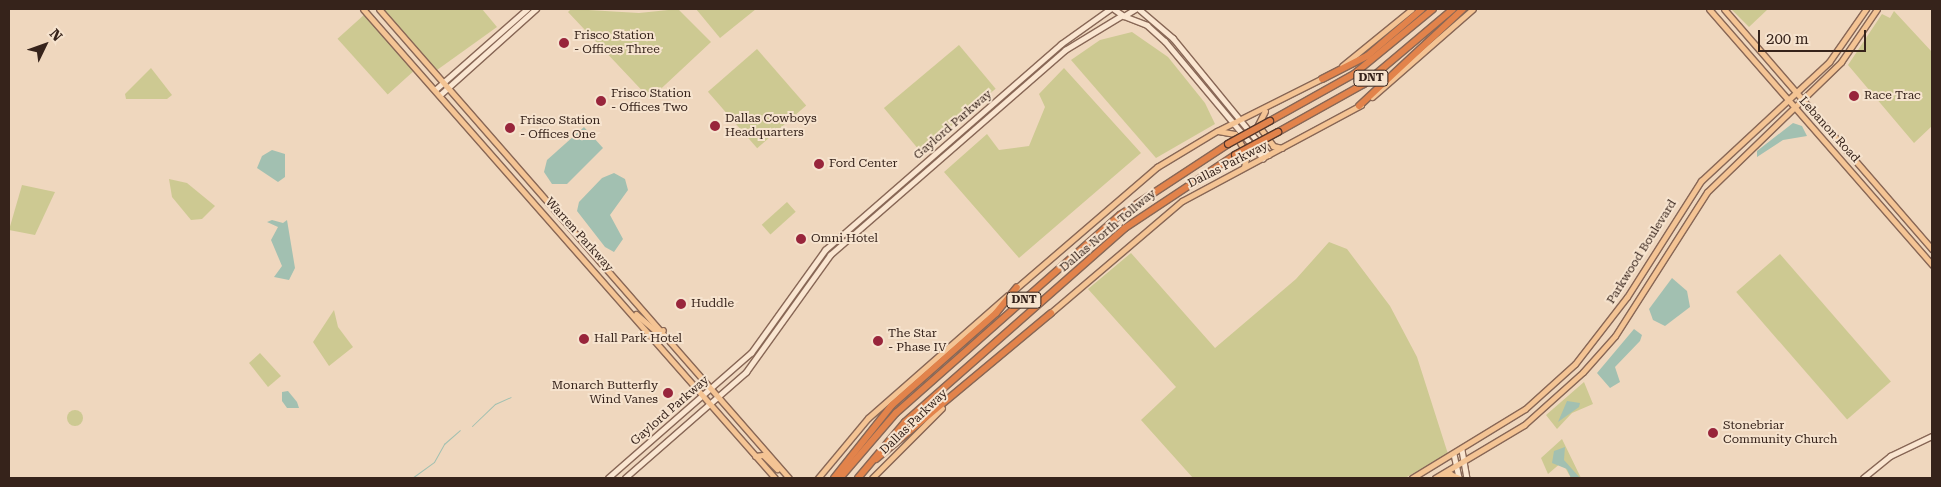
<!DOCTYPE html>
<html>
<head>
<meta charset="utf-8">
<style>
	body { margin:0 }
	#map { position:relative; width:1941px; height:487px; overflow:hidden; background:#efd7be; font-family:"Roboto Serif",serif }
	div>[style] { position:absolute }
	[style*='--x'] { left:calc(var(--x)*1px); top:calc(var(--y)*1px); width:calc(var(--w)*1px); rotate:calc(var(--a)*1deg) }
	.green>* { inset:0; background:#cdc992; transform-origin:0 0 }
	.round { border-radius:50% }
	.water>* { inset:0; background:#a2c0b1 }
	.stream>* { height:1px; margin:-0.5px; padding:0 0.5px; transform-origin:0.5px; border-radius:0.5px; background:#a2c0b1 }
	.roads { filter:drop-shadow(1px 0 #886756) drop-shadow(-1px 0 #886756) drop-shadow(0 1px #886756) drop-shadow(0 -1px #886756) }
	.minor>* { height:4.5px; margin:-2.25px; padding:0 2.25px; transform-origin:2.25px; border-radius:2.25px; background:#fae6d1 }
	.major>* { height:5px; margin:-2.5px; padding:0 2.5px; transform-origin:2.5px; border-radius:2.5px; background:#f4c494 }
	.highway>* { height:6px; margin:-3px; padding:0 3px; transform-origin:3px; border-radius:3px; background:#e2834b }
	.bridges { filter:drop-shadow(1px 0 #55372b) drop-shadow(-1px 0 #55372b) drop-shadow(0 1px #55372b) drop-shadow(0 -1px #55372b) }
	.highway-bridge>* { height:6px; margin:-3px; padding:0 3px; transform-origin:3px; border-radius:3px; background:#e2834b }
	.dots>* { width:14px; height:14px; translate:-50% -50%; box-sizing:border-box; border:2px solid #f6e3ce; border-radius:50% }
	span { translate:-50% -50%; white-space:nowrap; text-align:center; line-height:1.15; -webkit-text-stroke:4px #f6e3ce; paint-order:stroke }
	.shield-label span { padding:1px 4px; background:#f6e3ce; border:1px solid; border-radius:4px; -webkit-text-stroke-width:0 }
	.shield-label { font-size:11px; color:#36231b; font-weight:700 }
	.poi-label { font-size:12px; color:#36231b }
	.left { translate:0 -50%; text-align:left }
	.right { translate:-100% -50%; text-align:right }
	.street-label { font-size:12px; color:#36231b }
	.frame { position:absolute; inset:0; border:10px solid #36231b; pointer-events:none }
	.north { position:absolute; left:20px; top:20px; width:50px; height:50px; -webkit-text-stroke:4px #f6e3ce; paint-order:stroke; rotate:48deg; font-size:14px; font-weight:700; line-height:20px; text-align:center; color:#36231b }
	.north::after { content:''; display:block; margin:auto; width:18px; height:22px; background:#36231b; clip-path:polygon(50% 0,100% 100%,50% 72%,0 100%) }
	.scale { position:absolute; left:1758px; top:30px; width:108px; height:22px; box-sizing:border-box; border:2px solid #36231b; border-top:0; padding-left:6px; font-size:15px; line-height:18px; white-space:nowrap; color:#36231b; -webkit-text-stroke:4px #f6e3ce; paint-order:stroke }
</style>
</head>
<body>
<div id="map">
	<div class="green">
		<i style="clip-path:polygon(382px 9px,482px 9px,497px 27px,437px 70px)"></i>
		<i style="clip-path:polygon(571px 9px,639px 13px,678px 9px,711px 42px,650px 99px,568px 12px)"></i>
		<i style="clip-path:polygon(696px 9px,756px 9px,720px 38px)"></i>
		<i style="clip-path:polygon(1731px 9px,1768px 9px,1749px 27px)"></i>
		<i style="clip-path:polygon(1894px 11px,1932px 52px,1932px 126px,1914px 143px,1848px 65px,1882px 14px,1890px 18px)"></i>
		<i style="left:365px;top:14px;width:75px;height:37px;rotate:48deg"></i>
		<i style="clip-path:polygon(1132px 32px,1168px 57px,1205px 103px,1215px 124px,1156px 158px,1071px 60px,1100px 40px)"></i>
		<i style="left:959px;top:45px;width:57px;height:98px;rotate:50deg"></i>
		<i style="left:757px;top:49px;width:75px;height:65px;rotate:49deg"></i>
		<i style="clip-path:polygon(151px 68px,172px 95px,167px 99px,126px 99px,125px 94px)"></i>
		<i style="clip-path:polygon(1064px 68px,1141px 153px,1019px 258px,944px 172px,987px 134px,999px 150px,1029px 146px,1045px 107px,1039px 94px)"></i>
		<i style="clip-path:polygon(169px 179px,187px 183px,215px 206px,202px 219px,191px 220px,172px 197px)"></i>
		<i style="clip-path:polygon(22px 185px,55px 192px,35px 235px,9px 230px)"></i>
		<i style="left:787px;top:202px;width:13px;height:34px;rotate:48deg"></i>
		<i style="clip-path:polygon(1329px 242px,1347px 249px,1390px 306px,1417px 357px,1448px 454px,1405px 478px,1193px 478px,1141px 420px,1176px 387px,1088px 289px,1131px 253px,1215px 348px,1296px 279px)"></i>
		<i style="left:1780px;top:254px;width:169px;height:58px;rotate:49deg"></i>
		<i style="clip-path:polygon(334px 310px,338px 327px,353px 347px,329px 366px,313px 342px)"></i>
		<i style="clip-path:polygon(260px 353px,281px 376px,268px 387px,249px 363px)"></i>
		<i style="clip-path:polygon(1584px 382px,1593px 404px,1572px 413px,1557px 429px,1546px 415px)"></i>
		<i class="round" style="left:67px;top:410px;width:16px;height:16px"></i>
		<i style="clip-path:polygon(1562px 439px,1581px 478px,1571px 478px,1562px 462px,1548px 474px,1541px 458px)"></i>
	</div>
	<div class="water">
		<i style="clip-path:polygon(1793px 123px,1802px 126px,1807px 136px,1783px 140px,1757px 157px,1757px 151px)"></i>
		<i style="clip-path:polygon(584px 127px,603px 148px,567px 184px,552px 184px,544px 172px,547px 160px)"></i>
		<i style="clip-path:polygon(272px 150px,285px 154px,285px 177px,278px 182px,257px 168px,262px 156px)"></i>
		<i style="clip-path:polygon(614px 173px,625px 179px,628px 190px,610px 215px,623px 239px,614px 252px,605px 247px,577px 211px,579px 202px,602px 178px)"></i>
		<i style="clip-path:polygon(272px 220px,283px 223px,287px 220px,295px 268px,289px 280px,274px 277px,282px 266px,271px 240px,278px 227px,267px 222px)"></i>
		<i style="clip-path:polygon(1672px 278px,1687px 291px,1690px 307px,1665px 326px,1653px 320px,1649px 309px)"></i>
		<i style="clip-path:polygon(1634px 329px,1642px 335px,1640px 341px,1615px 367px,1620px 382px,1610px 388px,1597px 373px)"></i>
		<i style="clip-path:polygon(288px 391px,297px 402px,299px 408px,287px 408px,282px 401px,282px 392px)"></i>
		<i style="clip-path:polygon(1567px 401px,1580px 403px,1579px 407px,1558px 422px)"></i>
		<i style="clip-path:polygon(1565px 447px,1564px 460px,1580px 478px,1571px 478px,1567px 469px,1552px 463px,1554px 451px)"></i>
	</div>
	<div class="stream">
		<i style="--x:472;--y:426;--w:32;--a:-44"></i>
		<i style="--x:495;--y:404;--w:17;--a:-24"></i>
		<i style="--x:412;--y:478;--w:27;--a:-36"></i>
		<i style="--x:434;--y:462;--w:21;--a:-61"></i>
		<i style="--x:444;--y:444;--w:21;--a:-41"></i>
	</div>
	<div class="roads">
		<div class="minor">
			<i style="--x:1114;--y:9;--w:12;--a:35"></i>
			<i style="--x:1124;--y:16;--w:13;--a:-32"></i>
			<i style="--x:1139;--y:9;--w:45;--a:40.5"></i>
			<i style="--x:1173;--y:38;--w:151;--a:50.6"></i>
			<i style="--x:1124;--y:16;--w:25;--a:21"></i>
			<i style="--x:1147;--y:25;--w:24;--a:42"></i>
			<i style="--x:1165;--y:41;--w:153;--a:50.1"></i>
			<i style="--x:435;--y:90;--w:123;--a:-41.4"></i>
			<i style="--x:440;--y:95;--w:129;--a:-41.9"></i>
			<i style="--x:1462;--y:450;--w:28;--a:80"></i>
			<i style="--x:1454;--y:454;--w:25;--a:78"></i>
			<i style="--x:608;--y:478;--w:190;--a:-41.2"></i>
			<i style="--x:751;--y:353;--w:127;--a:-54.3"></i>
			<i style="--x:825;--y:250;--w:313;--a:-41.1"></i>
			<i style="--x:1061;--y:44;--w:60;--a:-35.5"></i>
			<i style="--x:625;--y:478;--w:161;--a:-41.2"></i>
			<i style="--x:746;--y:372;--w:144;--a:-54.3"></i>
			<i style="--x:830;--y:255;--w:312;--a:-41.1"></i>
			<i style="--x:1065;--y:50;--w:66;--a:-31.3"></i>
			<i style="--x:1863;--y:478;--w:35;--a:-39"></i>
			<i style="--x:1890;--y:456;--w:47;--a:-25.5"></i>
		</div>
		<div class="major">
			<i style="--x:363;--y:9;--w:624;--a:48.7"></i>
			<i style="--x:379;--y:9;--w:623;--a:48.84"></i>
			<i style="--x:1709;--y:9;--w:340;--a:48.9"></i>
			<i style="--x:1724;--y:9;--w:318;--a:49.1"></i>
			<i style="--x:1342;--y:66;--w:90;--a:-39.2"></i>
			<i style="--x:1372;--y:97;--w:134;--a:-41.1"></i>
			<i style="--x:1265;--y:111;--w:16;--a:117"></i>
			<i style="--x:1258;--y:125;--w:26;--a:54"></i>
			<i style="--x:1273;--y:146;--w:9;--a:13"></i>
			<i style="--x:1218;--y:131;--w:17;--a:10"></i>
			<i style="--x:1235;--y:134;--w:24;--a:60"></i>
			<i style="--x:1247;--y:155;--w:12;--a:104"></i>
			<i style="--x:1014;--y:290;--w:189;--a:-40.7"></i>
			<i style="--x:1157;--y:167;--w:70;--a:-31"></i>
			<i style="--x:1217;--y:131;--w:121;--a:-26.6"></i>
			<i style="--x:636;--y:314;--w:28;--a:41"></i>
			<i style="--x:657;--y:332;--w:6;--a:-18"></i>
			<i style="--x:1048;--y:315;--w:176;--a:-40.4"></i>
			<i style="--x:1182;--y:201;--w:203;--a:-28.2"></i>
			<i style="--x:755;--y:456;--w:8;--a:-7"></i>
			<i style="--x:763;--y:455;--w:20;--a:45"></i>
			<i style="--x:1442;--y:477;--w:9;--a:-21"></i>
			<i style="--x:1450;--y:474;--w:10;--a:24"></i>
			<i style="--x:818;--y:478;--w:78;--a:-50.2"></i>
			<i style="--x:868;--y:418;--w:186;--a:-41.3"></i>
			<i style="--x:872;--y:478;--w:99;--a:-45"></i>
			<i style="--x:1412;--y:478;--w:132;--a:-31.4"></i>
			<i style="--x:1525;--y:409;--w:67;--a:-42"></i>
			<i style="--x:1575;--y:364;--w:85;--a:-52.2"></i>
			<i style="--x:1627;--y:297;--w:138;--a:-57.5"></i>
			<i style="--x:1701;--y:181;--w:175;--a:-42.9"></i>
			<i style="--x:1829;--y:62;--w:65;--a:-55.1"></i>
			<i style="--x:1435;--y:478;--w:104;--a:-30.8"></i>
			<i style="--x:1524;--y:425;--w:79;--a:-41.9"></i>
			<i style="--x:1583;--y:372;--w:48;--a:-48.4"></i>
			<i style="--x:1615;--y:336;--w:171;--a:-57.4"></i>
			<i style="--x:1707;--y:192;--w:187;--a:-44.1"></i>
			<i style="--x:1841;--y:62;--w:64;--a:-55.8"></i>
		</div>
		<div class="highway">
			<i style="--x:1322;--y:79;--w:51;--a:-27.1"></i>
			<i style="--x:1367;--y:56;--w:72;--a:-40.5"></i>
			<i style="--x:1359;--y:106;--w:142;--a:-43"></i>
			<i style="--x:1270;--y:121;--w:96;--a:-29.2"></i>
			<i style="--x:1354;--y:74;--w:102;--a:-39.4"></i>
			<i style="--x:1278;--y:132;--w:98;--a:-29.2"></i>
			<i style="--x:1364;--y:84;--w:116;--a:-40.1"></i>
			<i style="--x:876;--y:459;--w:228;--a:-39.8"></i>
			<i style="--x:834;--y:478;--w:93;--a:-51.5"></i>
			<i style="--x:892;--y:405;--w:139;--a:-41.5"></i>
			<i style="--x:996;--y:313;--w:33;--a:-51"></i>
			<i style="--x:840;--y:478;--w:86;--a:-49.3"></i>
			<i style="--x:896;--y:413;--w:299;--a:-41.5"></i>
			<i style="--x:1120;--y:215;--w:129;--a:-33.3"></i>
			<i style="--x:858;--y:478;--w:73;--a:-50"></i>
			<i style="--x:905;--y:422;--w:293;--a:-41.4"></i>
			<i style="--x:1125;--y:228;--w:132;--a:-33.6"></i>
		</div>
	</div>
	<div class="bridges">
		<div class="highway-bridge">
			<i style="--x:1228;--y:144;--w:48;--a:-28.7"></i>
			<i style="--x:1235;--y:155;--w:49;--a:-28.1"></i>
		</div>
	</div>
	<div class="dots">
		<i style="left:564px;top:43px;background:#98253b"></i>
		<i style="left:1854px;top:96px;background:#98253b"></i>
		<i style="left:601px;top:101px;background:#98253b"></i>
		<i style="left:715px;top:126px;background:#98253b"></i>
		<i style="left:510px;top:128px;background:#98253b"></i>
		<i style="left:819px;top:164px;background:#98253b"></i>
		<i style="left:801px;top:239px;background:#98253b"></i>
		<i style="left:681px;top:304px;background:#98253b"></i>
		<i style="left:584px;top:339px;background:#98253b"></i>
		<i style="left:878px;top:341px;background:#98253b"></i>
		<i style="left:668px;top:393px;background:#98253b"></i>
		<i style="left:1713px;top:433px;background:#98253b"></i>
	</div>
	<div class="shield-label">
		<span style="left:1371px;top:78px">DNT</span>
		<span style="left:1024px;top:300px">DNT</span>
	</div>
	<div class="poi-label">
		<span class="left" style="left:574px;top:43px">Frisco Station<br>- Offices Three</span>
		<span class="left" style="left:611px;top:101px">Frisco Station<br>- Offices Two</span>
		<span class="left" style="left:1864px;top:96px">Race Trac</span>
		<span class="left" style="left:725px;top:126px">Dallas Cowboys<br>Headquarters</span>
		<span class="left" style="left:520px;top:128px">Frisco Station<br>- Offices One</span>
		<span class="left" style="left:829px;top:164px">Ford Center</span>
		<span class="left" style="left:811px;top:239px">Omni Hotel</span>
		<span class="left" style="left:691px;top:304px">Huddle</span>
		<span class="left" style="left:888px;top:341px">The Star<br>- Phase IV</span>
		<span class="left" style="left:594px;top:339px">Hall Park Hotel</span>
		<span class="right" style="left:658px;top:393px">Monarch Butterfly<br>Wind Vanes</span>
		<span class="left" style="left:1723px;top:433px">Stonebriar<br>Community Church</span>
	</div>
	<div class="street-label">
		<span style="left:953px;top:125px;rotate:-41deg">Gaylord Parkway</span>
		<span style="left:1829px;top:130px;rotate:48deg">Lebanon Road</span>
		<span style="left:1228px;top:165px;rotate:-27deg">Dallas Parkway</span>
		<span style="left:1108px;top:231px;rotate:-40deg">Dallas North Tollway</span>
		<span style="left:579px;top:235px;rotate:48deg">Warren Parkway</span>
		<span style="left:1642px;top:252px;rotate:-58deg">Parkwood Boulevard</span>
		<span style="left:670px;top:411px;rotate:-41deg">Gaylord Parkway</span>
		<span style="left:914px;top:422px;rotate:-44deg">Dallas Parkway</span>
	</div>
	<div class="frame"></div>
	<div class="north">N</div>
	<div class="scale">200 m</div>
</div>
</body>
</html>
